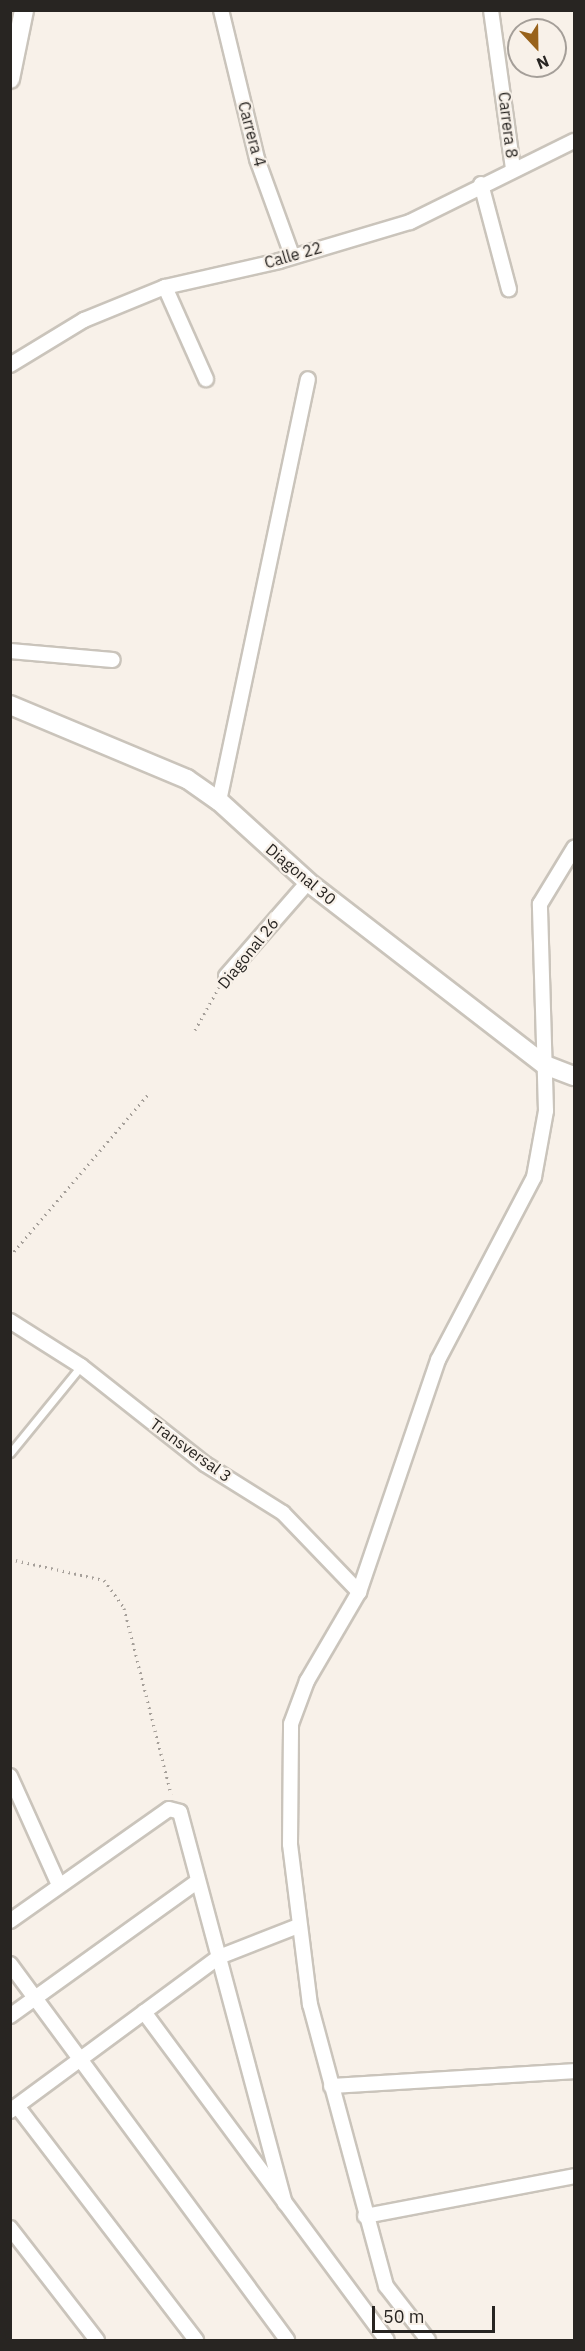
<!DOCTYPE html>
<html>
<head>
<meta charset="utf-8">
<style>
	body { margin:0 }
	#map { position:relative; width:585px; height:2351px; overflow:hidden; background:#f8f1e9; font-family:"IBM Plex Sans",sans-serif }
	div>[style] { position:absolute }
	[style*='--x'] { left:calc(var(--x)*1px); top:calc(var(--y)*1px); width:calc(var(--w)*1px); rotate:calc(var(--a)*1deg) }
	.path>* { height:3px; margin-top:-1.5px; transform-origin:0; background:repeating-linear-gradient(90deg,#a6a09a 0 1.5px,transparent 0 6px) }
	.roads { filter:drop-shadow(2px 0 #cac4bb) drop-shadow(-2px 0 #cac4bb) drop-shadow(0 2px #cac4bb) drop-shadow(0 -2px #cac4bb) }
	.lane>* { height:7px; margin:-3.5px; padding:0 3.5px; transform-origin:3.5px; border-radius:3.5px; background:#fff }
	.street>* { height:14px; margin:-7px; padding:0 7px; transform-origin:7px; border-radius:7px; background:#fff }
	.secondary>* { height:18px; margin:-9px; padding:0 9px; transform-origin:9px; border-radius:9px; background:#fff }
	span { translate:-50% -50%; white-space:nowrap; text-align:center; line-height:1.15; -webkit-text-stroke:4.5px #f8f1e9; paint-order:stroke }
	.street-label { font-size:16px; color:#282522 }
	.frame { position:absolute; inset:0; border:12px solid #282522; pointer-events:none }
	.north { position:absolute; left:507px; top:18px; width:60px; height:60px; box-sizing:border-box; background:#f8f1e9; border:2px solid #a59f99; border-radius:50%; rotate:158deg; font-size:16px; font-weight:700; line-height:24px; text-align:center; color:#282522 }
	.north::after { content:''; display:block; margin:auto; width:21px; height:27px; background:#98621b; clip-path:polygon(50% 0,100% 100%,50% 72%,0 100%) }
	.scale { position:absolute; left:372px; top:2306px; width:123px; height:27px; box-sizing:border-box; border:3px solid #282522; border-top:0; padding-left:8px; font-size:18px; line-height:21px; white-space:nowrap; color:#282522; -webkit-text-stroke:4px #f8f1e9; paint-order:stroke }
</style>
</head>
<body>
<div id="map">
	<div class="path">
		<i style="--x:195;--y:1030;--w:49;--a:-60.8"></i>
		<i style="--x:10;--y:1256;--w:214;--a:-49.5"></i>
		<i style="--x:10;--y:1559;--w:96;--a:12.6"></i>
		<i style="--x:104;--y:1580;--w:34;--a:54"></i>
		<i style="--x:124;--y:1608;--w:192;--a:75.8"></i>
	</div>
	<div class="roads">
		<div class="lane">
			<i style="--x:10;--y:1453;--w:112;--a:-50.8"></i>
		</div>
		<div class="street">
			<i style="--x:221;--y:10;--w:153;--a:76.4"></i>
			<i style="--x:257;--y:159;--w:102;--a:70"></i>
			<i style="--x:491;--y:10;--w:161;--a:82.1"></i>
			<i style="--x:481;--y:184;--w:109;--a:75.1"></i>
			<i style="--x:165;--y:287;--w:101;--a:66"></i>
			<i style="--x:10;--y:365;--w:87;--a:-31.3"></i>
			<i style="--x:84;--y:320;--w:87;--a:-22.2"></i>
			<i style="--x:165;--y:287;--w:117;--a:-12.8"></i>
			<i style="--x:279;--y:261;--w:137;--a:-16.6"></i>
			<i style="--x:410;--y:222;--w:183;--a:-26.3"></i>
			<i style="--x:10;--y:651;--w:103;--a:5"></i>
			<i style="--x:219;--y:801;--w:431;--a:-78.1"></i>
			<i style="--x:226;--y:976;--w:125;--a:-48.9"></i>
			<i style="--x:10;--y:1321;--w:84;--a:32.4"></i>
			<i style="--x:81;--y:1366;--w:158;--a:38.3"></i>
			<i style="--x:205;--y:1464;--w:92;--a:32.1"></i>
			<i style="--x:283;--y:1513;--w:110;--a:46.1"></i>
			<i style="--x:10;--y:1776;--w:120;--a:65.8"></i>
			<i style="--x:10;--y:1921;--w:194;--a:-35.2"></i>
			<i style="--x:169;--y:1809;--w:11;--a:15"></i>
			<i style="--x:180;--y:1812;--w:405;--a:75"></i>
			<i style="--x:10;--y:1964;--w:467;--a:53.6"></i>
			<i style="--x:144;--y:2012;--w:408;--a:53.5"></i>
			<i style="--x:10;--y:2016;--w:231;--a:-35.7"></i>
			<i style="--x:331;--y:2086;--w:243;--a:-3.5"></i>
			<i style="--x:17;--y:2106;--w:295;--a:52.6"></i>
			<i style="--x:10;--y:2111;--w:260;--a:-36.4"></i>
			<i style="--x:219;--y:1957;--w:85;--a:-21.4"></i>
			<i style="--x:365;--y:2216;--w:213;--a:-10.8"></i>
			<i style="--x:10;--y:2228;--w:142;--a:52.2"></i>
			<i style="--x:428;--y:2340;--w:68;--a:-127.9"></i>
			<i style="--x:386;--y:2286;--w:291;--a:-105.1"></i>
			<i style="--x:310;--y:2005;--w:162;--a:-97.1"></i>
			<i style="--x:290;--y:1844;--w:120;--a:-89.5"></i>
			<i style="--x:291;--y:1724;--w:46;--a:-69.6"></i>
			<i style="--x:307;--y:1681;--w:103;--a:-59.7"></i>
			<i style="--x:359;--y:1592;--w:245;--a:-71.2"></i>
			<i style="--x:438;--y:1360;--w:207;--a:-62.3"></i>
			<i style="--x:534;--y:1177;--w:67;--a:-79.7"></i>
			<i style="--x:546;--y:1111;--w:207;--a:-91.7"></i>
			<i style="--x:540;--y:904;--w:66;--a:-58.7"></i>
		</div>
		<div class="secondary">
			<i style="--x:10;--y:79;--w:70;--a:-78.5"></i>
			<i style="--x:10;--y:705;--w:192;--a:22.7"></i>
			<i style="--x:187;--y:779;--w:39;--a:35"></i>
			<i style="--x:219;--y:801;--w:120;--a:42.3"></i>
			<i style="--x:308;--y:882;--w:299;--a:37.7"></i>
			<i style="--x:545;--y:1065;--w:31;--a:21"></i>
		</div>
	</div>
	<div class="street-label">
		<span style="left:508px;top:125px;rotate:83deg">Carrera 8</span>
		<span style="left:252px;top:134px;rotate:75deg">Carrera 4</span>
		<span style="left:293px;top:255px;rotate:-16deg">Calle 22</span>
		<span style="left:301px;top:874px;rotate:40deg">Diagonal 30</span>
		<span style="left:248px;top:953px;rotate:-51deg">Diagonal 26</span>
		<span style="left:191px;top:1450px;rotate:36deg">Transversal 3</span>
	</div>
	<div class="frame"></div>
	<div class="north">N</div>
	<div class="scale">50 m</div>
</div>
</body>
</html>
